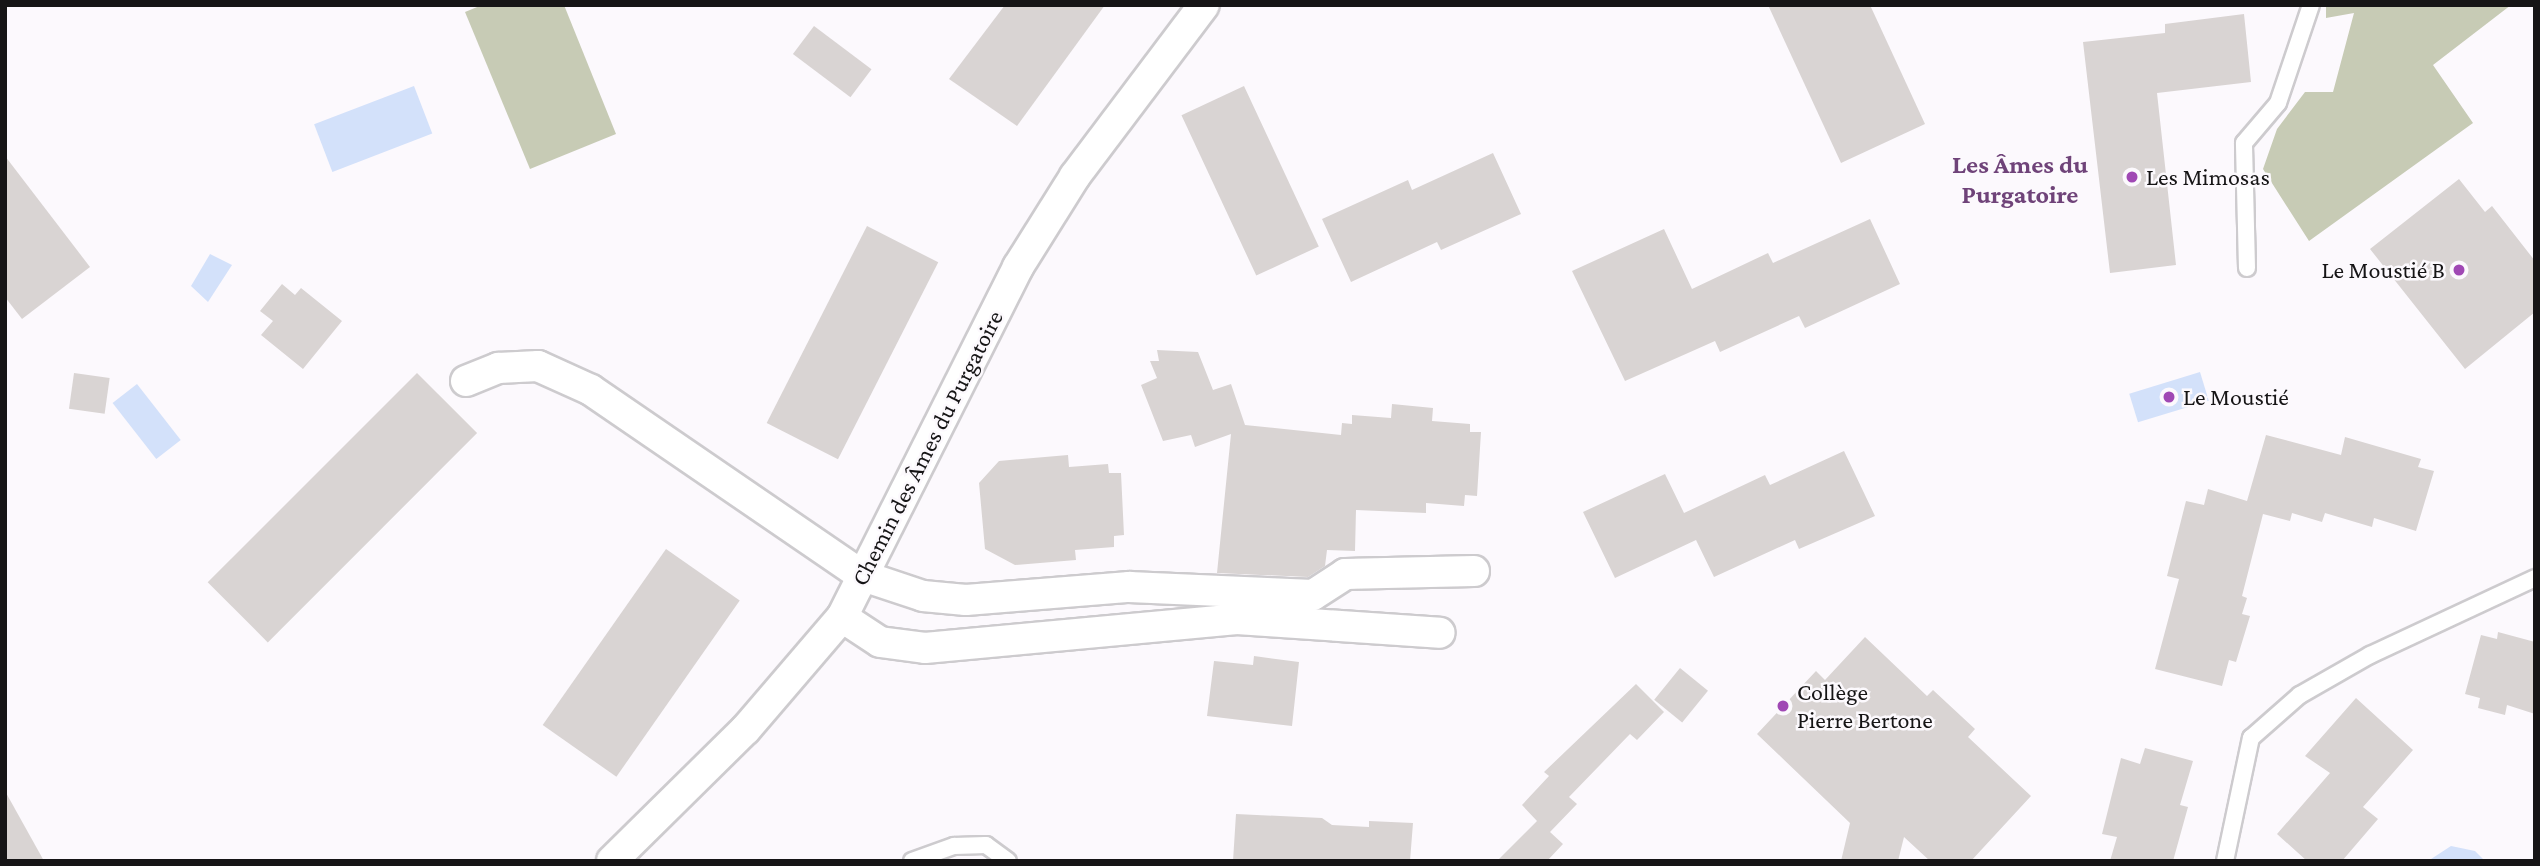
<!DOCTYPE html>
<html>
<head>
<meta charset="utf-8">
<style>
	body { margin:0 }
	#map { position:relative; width:2540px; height:866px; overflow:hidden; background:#fcf9fd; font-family:"Crimson Pro",serif }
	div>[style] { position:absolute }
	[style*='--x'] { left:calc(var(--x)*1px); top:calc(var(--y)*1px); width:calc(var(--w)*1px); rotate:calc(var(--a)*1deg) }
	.green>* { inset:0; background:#c7cbb5 }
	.water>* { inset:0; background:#d3e1fa; transform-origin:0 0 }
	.building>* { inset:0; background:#d9d4d3; transform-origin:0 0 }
	.roads { filter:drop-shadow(2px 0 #cdcbce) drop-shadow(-2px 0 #cdcbce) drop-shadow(0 2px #cdcbce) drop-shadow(0 -2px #cdcbce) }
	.service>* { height:16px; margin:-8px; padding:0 8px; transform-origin:8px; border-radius:8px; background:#fff }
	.minor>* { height:30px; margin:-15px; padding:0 15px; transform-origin:15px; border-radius:15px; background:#fff }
	.dots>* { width:19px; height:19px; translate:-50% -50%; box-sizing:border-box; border:4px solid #fcf9fd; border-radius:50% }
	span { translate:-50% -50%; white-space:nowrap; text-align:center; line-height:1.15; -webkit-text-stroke:5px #fcf9fd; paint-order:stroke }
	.poi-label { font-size:24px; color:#161516 }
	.left { translate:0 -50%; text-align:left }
	.right { translate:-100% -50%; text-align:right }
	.street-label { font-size:24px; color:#161516 }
	.neighbourhood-label { font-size:26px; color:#6f4379; font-weight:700 }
	.frame { position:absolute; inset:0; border:7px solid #161516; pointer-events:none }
</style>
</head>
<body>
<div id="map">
	<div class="green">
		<i style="clip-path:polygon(482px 5px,564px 5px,616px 134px,530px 169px,465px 12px)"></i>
		<i style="clip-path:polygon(2326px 5px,2511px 5px,2433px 65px,2473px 123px,2309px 241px,2263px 169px,2277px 129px,2305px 92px,2333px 92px,2354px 13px,2326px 18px)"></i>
	</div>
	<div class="water">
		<i style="left:414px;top:86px;width:51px;height:107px;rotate:69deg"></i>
		<i style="clip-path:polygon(210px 254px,232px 265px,208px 302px,191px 286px)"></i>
		<i style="left:2200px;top:372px;width:30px;height:74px;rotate:73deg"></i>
		<i style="left:137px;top:384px;width:71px;height:31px;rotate:52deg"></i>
		<i style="clip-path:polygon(2451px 846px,2475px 851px,2485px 861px,2428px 861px)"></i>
	</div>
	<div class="building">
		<i style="clip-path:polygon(1005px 5px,1105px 5px,1017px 126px,949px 79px)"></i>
		<i style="clip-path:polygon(1768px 5px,1870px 5px,1925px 124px,1841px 163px)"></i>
		<i style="clip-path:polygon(2244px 14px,2251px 82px,2157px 93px,2176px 265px,2110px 273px,2083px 42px,2165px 33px,2165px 24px)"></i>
		<i style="left:814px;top:26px;width:72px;height:35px;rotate:37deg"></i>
		<i style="left:1244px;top:86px;width:177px;height:69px;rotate:65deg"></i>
		<i style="clip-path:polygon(1493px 153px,1521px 214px,1441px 250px,1437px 242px,1351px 282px,1322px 219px,1408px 180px,1412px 190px)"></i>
		<i style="clip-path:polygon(5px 156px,90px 267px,22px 319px,5px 297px)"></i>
		<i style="clip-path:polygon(2459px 179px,2485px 212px,2492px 206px,2535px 261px,2535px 312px,2465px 369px,2370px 249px)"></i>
		<i style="clip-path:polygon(1870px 219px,1900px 284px,1805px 328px,1799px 316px,1720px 352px,1715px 341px,1625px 381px,1572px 271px,1664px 229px,1692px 289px,1768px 253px,1773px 263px)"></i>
		<i style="left:867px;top:226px;width:80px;height:221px;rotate:27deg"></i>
		<i style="clip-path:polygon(282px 284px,295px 295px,301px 288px,342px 321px,303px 369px,261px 335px,273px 321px,260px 311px)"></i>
		<i style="clip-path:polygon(1157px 350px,1198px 352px,1213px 390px,1231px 384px,1245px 425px,1341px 435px,1342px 423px,1352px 424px,1352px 415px,1391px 418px,1392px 404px,1433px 408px,1432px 421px,1470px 424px,1470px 432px,1481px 432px,1477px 496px,1465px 495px,1464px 506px,1426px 503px,1426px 513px,1356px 510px,1355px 551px,1327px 550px,1325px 566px,1308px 577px,1217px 573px,1231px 434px,1195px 447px,1191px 435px,1163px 441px,1141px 385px,1157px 378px,1150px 361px,1159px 361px)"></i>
		<i style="left:74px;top:373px;width:36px;height:36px;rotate:8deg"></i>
		<i style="left:417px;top:373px;width:85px;height:296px;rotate:45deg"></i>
		<i style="clip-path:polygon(2266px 435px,2341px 455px,2345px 437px,2421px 459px,2418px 467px,2434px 471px,2416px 531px,2374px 518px,2372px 527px,2325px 513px,2322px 522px,2292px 513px,2290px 521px,2263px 514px,2242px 596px,2247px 598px,2242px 614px,2250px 616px,2236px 662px,2229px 660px,2222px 686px,2155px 669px,2179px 579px,2167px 576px,2186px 501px,2204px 505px,2208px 489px,2247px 501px)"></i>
		<i style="clip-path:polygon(1844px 451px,1875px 516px,1799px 549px,1795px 540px,1714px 577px,1696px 540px,1615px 578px,1583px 512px,1665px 474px,1684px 513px,1765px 475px,1770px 485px)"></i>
		<i style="clip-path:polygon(1068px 455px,1069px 467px,1108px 464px,1109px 473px,1121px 473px,1124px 535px,1114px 536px,1114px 547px,1075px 550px,1076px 560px,1015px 565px,985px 549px,979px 483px,999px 461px)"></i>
		<i style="left:666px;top:549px;width:90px;height:215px;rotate:35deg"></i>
		<i style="clip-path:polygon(2498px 632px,2535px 642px,2535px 714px,2507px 705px,2505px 715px,2478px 708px,2480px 698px,2465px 694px,2481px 635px,2497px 639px)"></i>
		<i style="clip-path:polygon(1865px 637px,1927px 696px,1933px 690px,1975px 729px,1968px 737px,2031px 796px,1971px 861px,1930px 861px,1904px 837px,1898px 861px,1841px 861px,1850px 823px,1757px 734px,1816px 671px,1825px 680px)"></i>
		<i style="clip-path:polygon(1254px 656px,1299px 662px,1292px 726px,1207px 716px,1214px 661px,1253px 665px)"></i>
		<i style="left:1680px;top:668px;width:36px;height:41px;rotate:39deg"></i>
		<i style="clip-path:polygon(1636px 684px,1664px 712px,1637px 740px,1630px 734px,1569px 797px,1577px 804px,1550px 832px,1563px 844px,1547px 861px,1497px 861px,1537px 821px,1522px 805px,1549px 776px,1544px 772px)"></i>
		<i style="clip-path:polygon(2356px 698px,2413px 750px,2363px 807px,2378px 819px,2342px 861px,2307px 861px,2277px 834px,2330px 773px,2305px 756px)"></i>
		<i style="clip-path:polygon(2145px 748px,2193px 761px,2180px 805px,2188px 807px,2173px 861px,2110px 861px,2117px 837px,2102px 834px,2121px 758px,2140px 764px)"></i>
		<i style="clip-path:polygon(5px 791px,44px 861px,5px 861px)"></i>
		<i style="clip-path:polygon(1236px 814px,1322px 818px,1332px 825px,1369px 827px,1369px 821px,1413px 823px,1410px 861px,1233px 861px)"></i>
	</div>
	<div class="roads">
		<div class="service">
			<i style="--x:2247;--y:268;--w:125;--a:-91.4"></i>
			<i style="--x:2244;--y:143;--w:52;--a:-49.6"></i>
			<i style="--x:2278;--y:103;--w:103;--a:-71.4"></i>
			<i style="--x:912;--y:861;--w:45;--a:-19.7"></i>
			<i style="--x:954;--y:846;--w:32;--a:-2"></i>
			<i style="--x:986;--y:845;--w:27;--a:36"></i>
			<i style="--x:2225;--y:861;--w:126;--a:-78.1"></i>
			<i style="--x:2251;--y:738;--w:65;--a:-41.3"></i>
			<i style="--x:2300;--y:695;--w:81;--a:-29.7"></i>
			<i style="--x:2370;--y:655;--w:182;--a:-25"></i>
		</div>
		<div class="minor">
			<i style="--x:466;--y:381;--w:35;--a:-22"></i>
			<i style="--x:498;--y:368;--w:40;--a:-2.9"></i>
			<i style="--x:538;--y:366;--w:58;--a:24.4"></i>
			<i style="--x:591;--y:390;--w:330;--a:34.4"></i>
			<i style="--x:863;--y:576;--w:63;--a:18.4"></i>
			<i style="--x:923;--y:596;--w:43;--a:5.3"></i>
			<i style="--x:966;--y:600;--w:164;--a:-4.6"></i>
			<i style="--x:1129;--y:587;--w:184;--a:2.5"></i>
			<i style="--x:1313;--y:595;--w:38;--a:-33"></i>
			<i style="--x:1345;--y:574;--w:129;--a:-1.3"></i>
			<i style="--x:842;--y:617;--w:45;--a:33.3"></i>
			<i style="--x:880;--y:642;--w:45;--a:7.6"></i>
			<i style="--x:925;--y:648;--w:313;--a:-5.3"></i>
			<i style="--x:1237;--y:619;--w:203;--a:3.9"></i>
			<i style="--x:612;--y:861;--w:187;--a:-44.6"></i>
			<i style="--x:745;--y:730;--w:149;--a:-49.4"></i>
			<i style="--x:842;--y:617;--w:392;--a:-63.3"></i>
			<i style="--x:1018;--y:267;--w:107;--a:-57.9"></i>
			<i style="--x:1075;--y:176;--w:214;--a:-53"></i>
		</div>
	</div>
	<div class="dots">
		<i style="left:2132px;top:177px;background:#a048b4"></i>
		<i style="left:2459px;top:270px;background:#a048b4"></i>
		<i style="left:2169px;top:397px;background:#a048b4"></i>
		<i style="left:1783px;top:706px;background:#a048b4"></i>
	</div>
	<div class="poi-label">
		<span class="left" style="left:2146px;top:177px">Les Mimosas</span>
		<span class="right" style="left:2445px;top:270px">Le Moustié B</span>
		<span class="left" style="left:2183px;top:397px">Le Moustié</span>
		<span class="left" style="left:1797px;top:706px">Collège<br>Pierre Bertone</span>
	</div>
	<div class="street-label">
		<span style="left:927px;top:448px;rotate:-63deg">Chemin des Âmes du Purgatoire</span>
	</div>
	<div class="neighbourhood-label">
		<span style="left:2020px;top:180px">Les Âmes du<br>Purgatoire</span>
	</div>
	<div class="frame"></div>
</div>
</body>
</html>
